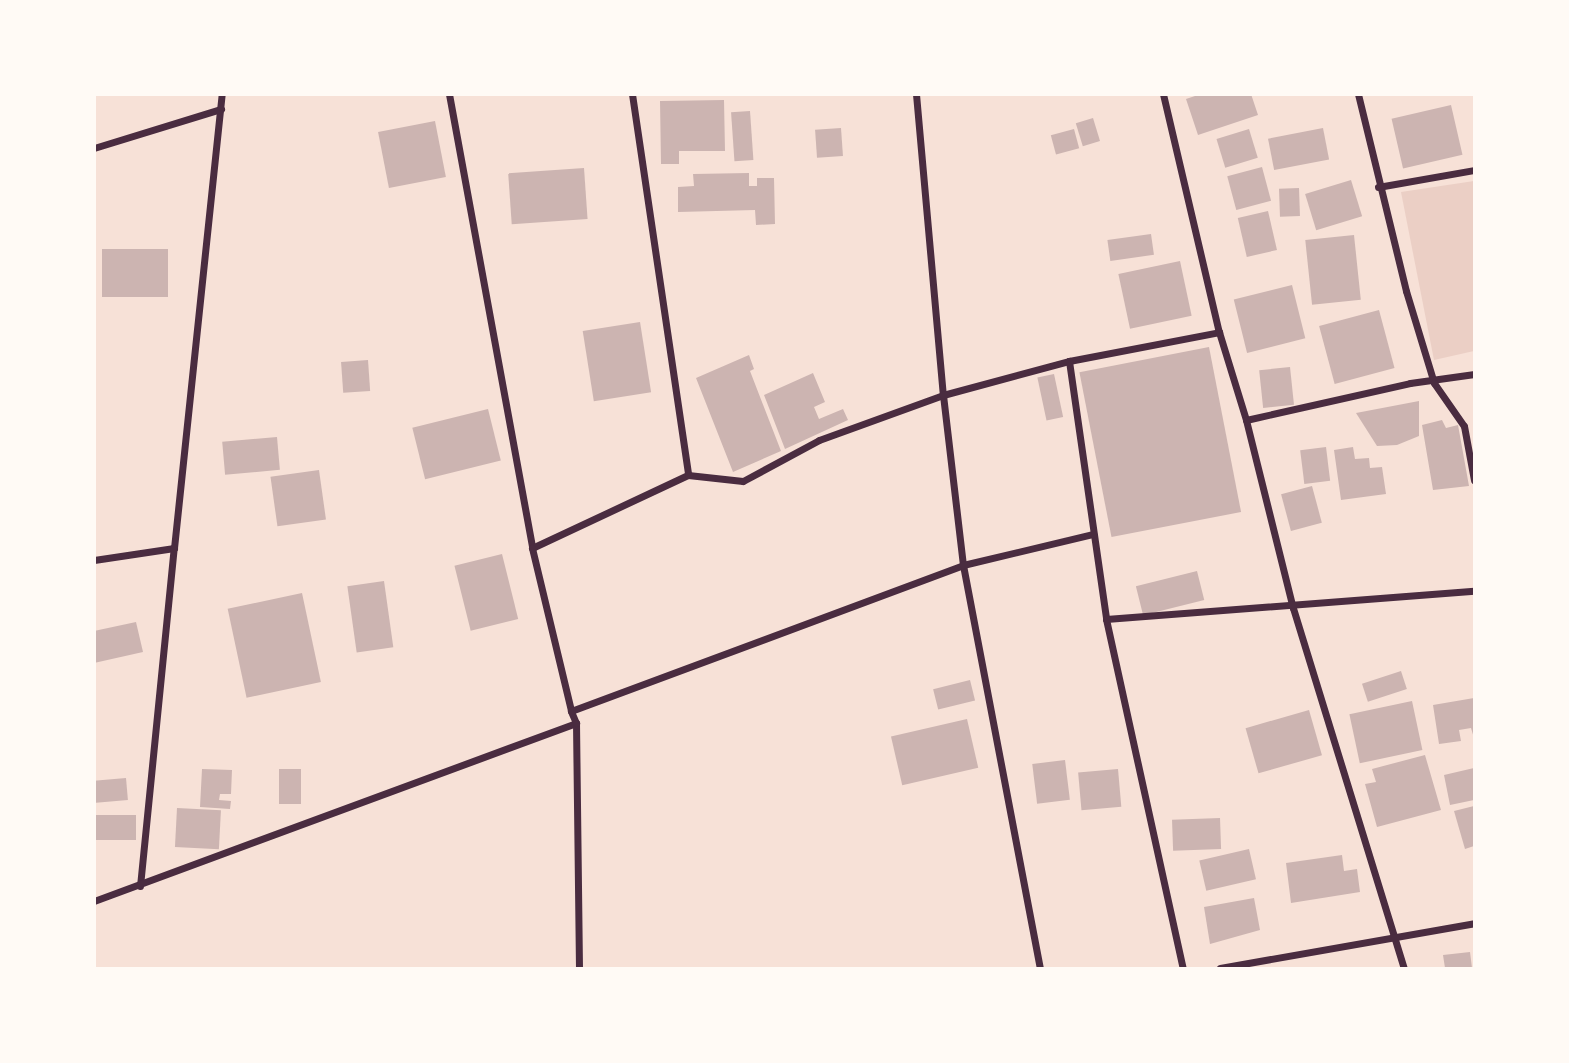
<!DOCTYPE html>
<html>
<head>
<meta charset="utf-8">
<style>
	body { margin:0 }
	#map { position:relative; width:1569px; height:1063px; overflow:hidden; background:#f7e1d7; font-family:"Times New Roman",serif }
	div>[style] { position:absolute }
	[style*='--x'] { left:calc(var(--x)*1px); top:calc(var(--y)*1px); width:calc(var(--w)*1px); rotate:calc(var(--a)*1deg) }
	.green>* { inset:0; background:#ebcfc5 }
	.building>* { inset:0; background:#ccb4b1; transform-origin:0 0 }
	.minor>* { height:7px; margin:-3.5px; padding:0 3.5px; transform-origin:3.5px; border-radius:3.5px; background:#4a2c40 }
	span { translate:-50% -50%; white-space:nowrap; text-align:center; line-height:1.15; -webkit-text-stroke:5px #fffaf5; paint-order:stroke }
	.frame { position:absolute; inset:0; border:96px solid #fffaf5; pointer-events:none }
</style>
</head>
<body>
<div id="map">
	<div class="green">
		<i style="clip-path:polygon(1474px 181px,1474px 351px,1434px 360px,1401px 192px)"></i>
	</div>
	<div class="building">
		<i style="clip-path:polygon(1201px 94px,1251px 94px,1258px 115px,1198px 135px,1186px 99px)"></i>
		<i style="clip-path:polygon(724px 100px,725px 151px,679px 151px,679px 164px,661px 164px,660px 101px)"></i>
		<i style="left:1451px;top:105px;width:51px;height:61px;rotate:77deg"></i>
		<i style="left:750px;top:111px;width:49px;height:19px;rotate:86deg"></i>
		<i style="left:1093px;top:118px;width:24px;height:18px;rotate:73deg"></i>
		<i style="left:435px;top:121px;width:57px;height:58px;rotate:79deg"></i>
		<i style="left:841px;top:128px;width:28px;height:26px;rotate:86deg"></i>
		<i style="left:1323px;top:128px;width:32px;height:56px;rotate:79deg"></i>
		<i style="left:1074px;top:129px;width:20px;height:24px;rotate:75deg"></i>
		<i style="left:1249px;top:129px;width:30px;height:34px;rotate:73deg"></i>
		<i style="left:1262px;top:167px;width:35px;height:36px;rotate:75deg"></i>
		<i style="left:584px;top:168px;width:51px;height:76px;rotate:86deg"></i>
		<i style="clip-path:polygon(749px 173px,749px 186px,757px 186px,757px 178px,774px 178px,775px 224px,756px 225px,755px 210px,678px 212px,678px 187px,694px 186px,693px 174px)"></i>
		<i style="left:1351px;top:180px;width:38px;height:48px;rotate:73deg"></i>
		<i style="left:1299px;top:188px;width:28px;height:20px;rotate:88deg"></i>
		<i style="left:1268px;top:211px;width:40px;height:31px;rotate:77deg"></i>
		<i style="left:1151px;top:234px;width:21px;height:44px;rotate:82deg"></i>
		<i style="left:1354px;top:235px;width:65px;height:49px;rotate:84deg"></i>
		<i style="left:102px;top:249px;width:66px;height:48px"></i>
		<i style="left:1180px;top:261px;width:56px;height:63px;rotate:78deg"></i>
		<i style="left:1292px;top:285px;width:55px;height:60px;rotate:76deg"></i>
		<i style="left:1379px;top:310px;width:60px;height:62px;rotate:75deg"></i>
		<i style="left:640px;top:322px;width:71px;height:58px;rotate:81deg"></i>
		<i style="left:1209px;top:347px;width:168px;height:132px;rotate:79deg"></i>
		<i style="clip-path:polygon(749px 355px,754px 369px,750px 371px,781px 451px,733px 472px,696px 378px)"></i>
		<i style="left:368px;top:360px;width:31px;height:27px;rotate:86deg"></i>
		<i style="left:1290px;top:367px;width:38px;height:31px;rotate:84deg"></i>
		<i style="clip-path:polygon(813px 373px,825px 402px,814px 407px,819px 419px,843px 409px,848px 420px,785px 449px,764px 395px)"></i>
		<i style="left:1054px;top:374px;width:44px;height:17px;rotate:78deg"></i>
		<i style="clip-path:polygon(1419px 401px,1419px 436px,1397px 445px,1377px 446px,1356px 413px)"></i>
		<i style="left:488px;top:409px;width:53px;height:78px;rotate:76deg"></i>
		<i style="clip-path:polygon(1442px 420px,1446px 428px,1458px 425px,1469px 486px,1433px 490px,1422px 425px)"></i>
		<i style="left:277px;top:437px;width:33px;height:55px;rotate:85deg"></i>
		<i style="left:1326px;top:447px;width:34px;height:26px;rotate:83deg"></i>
		<i style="clip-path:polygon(1353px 447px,1355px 459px,1369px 458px,1370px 468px,1382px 467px,1386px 494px,1341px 500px,1334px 450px)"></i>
		<i style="left:319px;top:470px;width:50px;height:49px;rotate:82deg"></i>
		<i style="left:1312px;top:486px;width:38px;height:32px;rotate:75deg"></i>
		<i style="left:502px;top:554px;width:67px;height:49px;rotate:76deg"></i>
		<i style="left:1197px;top:571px;width:30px;height:63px;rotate:76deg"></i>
		<i style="left:384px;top:581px;width:67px;height:37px;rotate:82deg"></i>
		<i style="left:302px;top:593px;width:91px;height:76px;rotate:78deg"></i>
		<i style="clip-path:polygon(136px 622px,143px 652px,94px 663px,94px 631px)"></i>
		<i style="left:1401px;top:671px;width:19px;height:41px;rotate:72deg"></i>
		<i style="left:970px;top:680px;width:21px;height:38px;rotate:76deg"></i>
		<i style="clip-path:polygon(1474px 698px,1474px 738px,1471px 728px,1459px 730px,1461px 741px,1439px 744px,1433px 705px)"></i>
		<i style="left:1412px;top:701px;width:50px;height:64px;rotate:78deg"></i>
		<i style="left:1309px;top:710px;width:47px;height:66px;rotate:74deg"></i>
		<i style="left:967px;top:719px;width:50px;height:78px;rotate:77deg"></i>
		<i style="clip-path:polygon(1425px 755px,1441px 810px,1377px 827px,1365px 784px,1376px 782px,1372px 769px)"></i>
		<i style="left:1065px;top:760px;width:40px;height:33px;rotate:83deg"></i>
		<i style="clip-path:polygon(1474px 768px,1474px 800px,1450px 805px,1444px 775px)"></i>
		<i style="clip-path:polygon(202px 769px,232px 770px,231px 794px,220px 794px,219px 800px,231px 801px,230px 809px,200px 807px)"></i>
		<i style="left:279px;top:769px;width:22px;height:35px"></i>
		<i style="left:1118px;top:769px;width:38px;height:40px;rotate:85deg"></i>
		<i style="left:126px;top:778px;width:22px;height:32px;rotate:85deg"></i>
		<i style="clip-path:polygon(1474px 806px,1474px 846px,1465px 849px,1454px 811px)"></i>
		<i style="left:177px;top:808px;width:44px;height:39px;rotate:3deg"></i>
		<i style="left:136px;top:815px;width:25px;height:42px;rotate:90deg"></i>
		<i style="left:1220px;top:818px;width:31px;height:48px;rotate:88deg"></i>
		<i style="left:1249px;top:849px;width:31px;height:51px;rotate:77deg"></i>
		<i style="clip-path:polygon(1342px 855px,1344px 871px,1357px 869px,1360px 892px,1291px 903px,1286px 863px)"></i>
		<i style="clip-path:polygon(1254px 898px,1260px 930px,1210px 944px,1204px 907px)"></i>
		<i style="clip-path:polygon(1470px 952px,1472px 968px,1445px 968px,1443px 955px)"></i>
	</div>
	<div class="minor">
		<i style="--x:449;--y:94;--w:462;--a:79.6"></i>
		<i style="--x:532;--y:548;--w:172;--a:-25.1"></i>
		<i style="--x:632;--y:94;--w:385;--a:81.6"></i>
		<i style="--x:688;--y:475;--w:55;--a:6.2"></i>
		<i style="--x:743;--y:481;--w:86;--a:-28.3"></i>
		<i style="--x:819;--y:440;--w:132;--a:-19.9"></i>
		<i style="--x:943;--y:395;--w:171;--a:83.3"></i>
		<i style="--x:963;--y:565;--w:410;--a:79.2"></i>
		<i style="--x:916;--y:94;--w:302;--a:84.9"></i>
		<i style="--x:943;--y:395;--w:131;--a:-15.1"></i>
		<i style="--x:1069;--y:361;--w:153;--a:-10.9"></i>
		<i style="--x:1163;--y:94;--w:244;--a:76.8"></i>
		<i style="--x:1219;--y:332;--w:92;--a:72.9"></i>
		<i style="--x:1246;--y:420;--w:168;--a:-12.7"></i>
		<i style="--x:1410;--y:383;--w:65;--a:-8"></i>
		<i style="--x:1358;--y:94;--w:203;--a:76.3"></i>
		<i style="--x:1406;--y:291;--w:96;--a:73.1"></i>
		<i style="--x:1434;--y:383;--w:52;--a:55.1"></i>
		<i style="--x:1464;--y:426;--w:55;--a:79.5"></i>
		<i style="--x:94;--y:148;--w:133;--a:-17.1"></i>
		<i style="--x:1378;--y:187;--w:97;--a:-10"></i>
		<i style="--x:1069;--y:361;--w:261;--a:81.8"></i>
		<i style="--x:1106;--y:619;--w:357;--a:77.6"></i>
		<i style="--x:1246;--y:420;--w:194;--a:76"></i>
		<i style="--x:1293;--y:608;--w:377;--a:72.9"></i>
		<i style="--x:532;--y:548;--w:168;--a:76.5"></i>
		<i style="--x:94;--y:560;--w:81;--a:-8.5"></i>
		<i style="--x:174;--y:548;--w:457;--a:-84"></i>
		<i style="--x:1106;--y:619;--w:369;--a:-4.4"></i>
		<i style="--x:140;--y:886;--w:340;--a:-84.3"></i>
		<i style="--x:94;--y:901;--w:514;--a:-20.27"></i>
		<i style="--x:579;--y:968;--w:245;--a:-90.7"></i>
		<i style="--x:576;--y:723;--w:13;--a:-113"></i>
		<i style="--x:571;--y:711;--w:418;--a:-20.4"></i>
		<i style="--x:963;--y:565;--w:134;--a:-13.4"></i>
		<i style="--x:1220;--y:968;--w:258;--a:-10"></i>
	</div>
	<div class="frame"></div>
</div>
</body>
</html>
